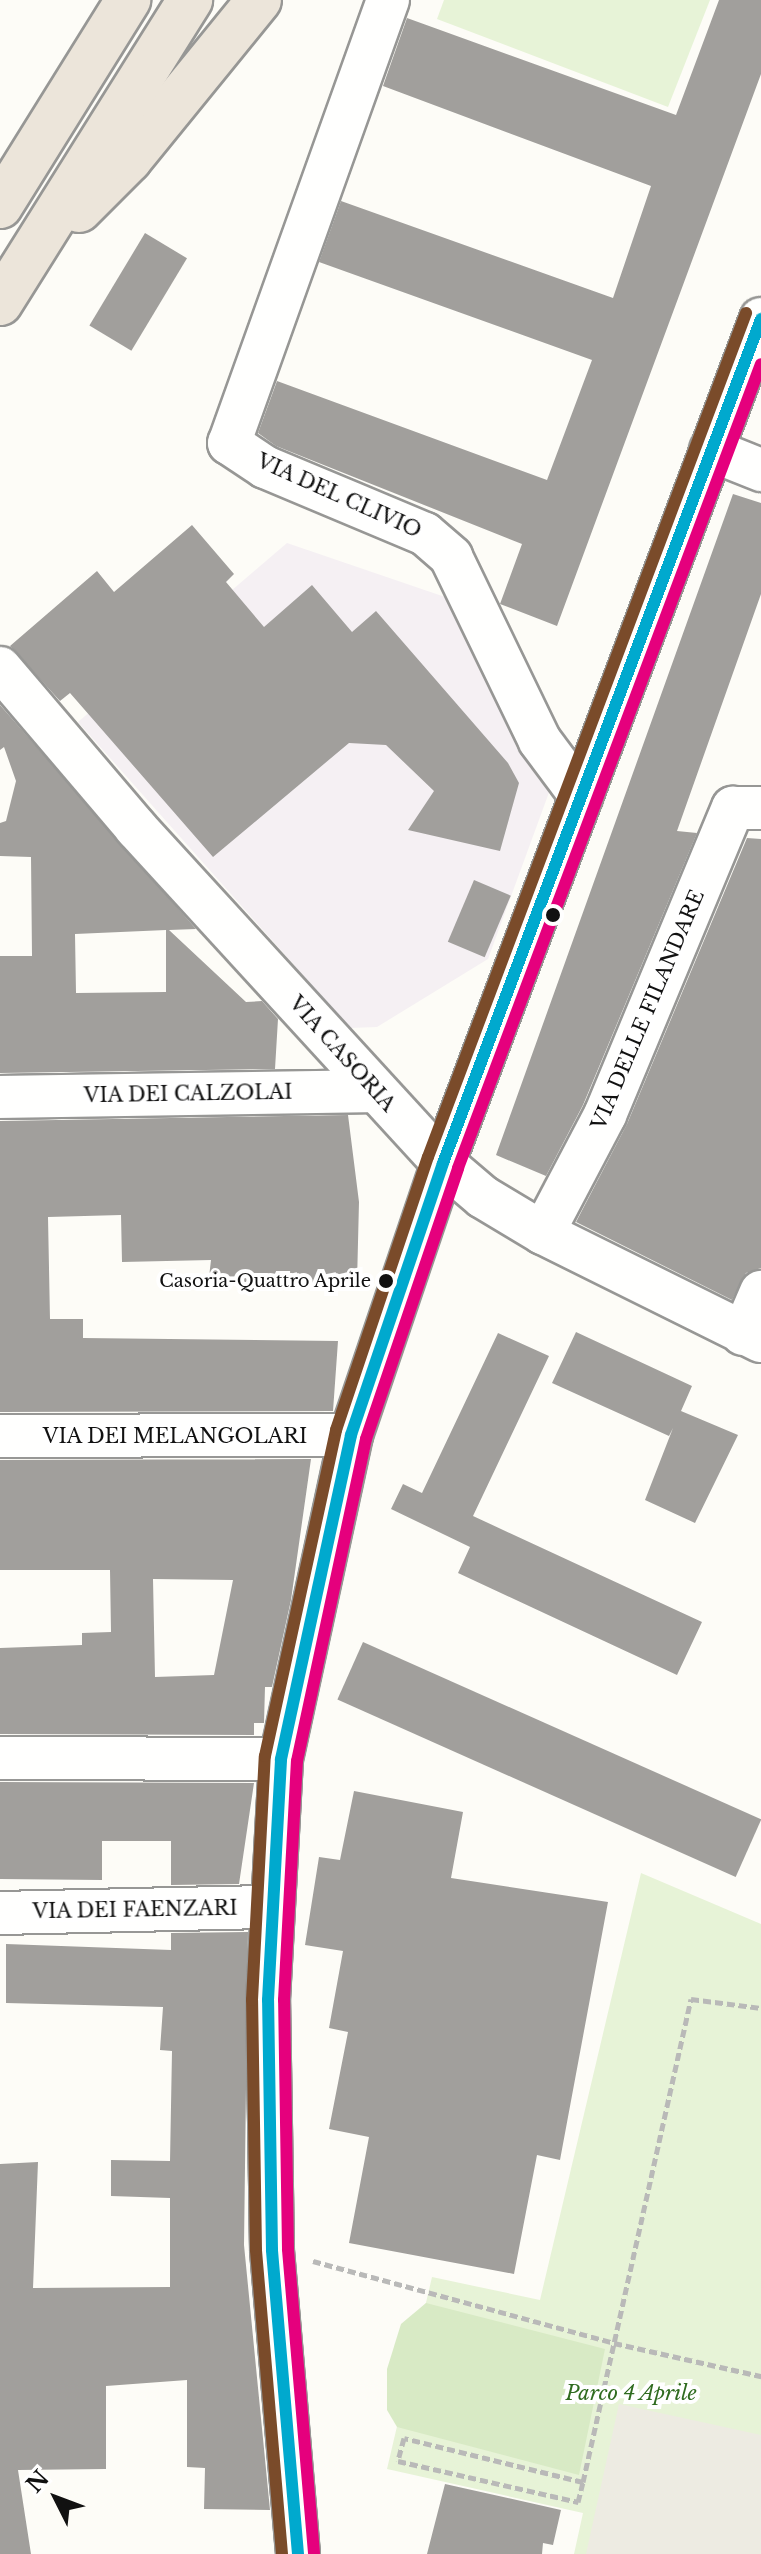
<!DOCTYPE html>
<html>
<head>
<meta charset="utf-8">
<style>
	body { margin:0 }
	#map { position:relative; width:761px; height:2554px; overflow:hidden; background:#fdfcf7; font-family:"Libre Baskerville",serif }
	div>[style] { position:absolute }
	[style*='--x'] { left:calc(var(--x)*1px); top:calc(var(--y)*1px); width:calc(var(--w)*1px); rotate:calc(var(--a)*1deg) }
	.industrial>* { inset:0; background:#f5f0f3 }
	.green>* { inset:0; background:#e7f3d7 }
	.forest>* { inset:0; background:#d8eac5 }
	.plaza>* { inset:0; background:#edebe2 }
	.building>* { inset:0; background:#a19f9c; transform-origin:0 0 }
	.path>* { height:5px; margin-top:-2.5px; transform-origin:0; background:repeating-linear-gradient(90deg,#b9b9b8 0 8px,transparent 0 12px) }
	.roads { filter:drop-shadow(2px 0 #979795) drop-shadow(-2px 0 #979795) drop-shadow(0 2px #979795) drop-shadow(0 -2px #979795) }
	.minor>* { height:42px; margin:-21px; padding:0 21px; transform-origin:21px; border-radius:21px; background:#fffffe }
	.trunk>* { height:44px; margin:-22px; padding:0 22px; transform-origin:22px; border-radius:22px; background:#ece5da }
	.bus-1>* { height:12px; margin:-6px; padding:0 6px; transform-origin:6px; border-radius:6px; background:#00a9ce }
	.bus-2>* { height:12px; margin:-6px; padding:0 6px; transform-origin:6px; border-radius:6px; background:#e5007d }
	.bus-3>* { height:12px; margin:-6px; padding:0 6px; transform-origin:6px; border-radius:6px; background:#7a4b2a }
	.dots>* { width:22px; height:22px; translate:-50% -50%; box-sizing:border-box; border:4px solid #fff; border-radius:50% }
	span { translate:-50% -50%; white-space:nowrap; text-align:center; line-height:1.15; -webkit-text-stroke:8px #fff; paint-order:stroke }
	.bus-label { font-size:18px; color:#111 }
	.right { translate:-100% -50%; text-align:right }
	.street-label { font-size:20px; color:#111 }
	.park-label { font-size:20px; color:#2f6b1f; font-style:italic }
	.north { position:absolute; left:16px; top:2458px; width:80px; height:80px; -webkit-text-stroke:6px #fff; paint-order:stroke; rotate:312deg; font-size:22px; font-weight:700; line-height:32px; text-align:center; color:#111 }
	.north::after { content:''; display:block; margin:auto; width:28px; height:36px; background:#111; clip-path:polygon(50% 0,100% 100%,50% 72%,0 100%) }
</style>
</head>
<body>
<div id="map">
	<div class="industrial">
		<i style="clip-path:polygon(287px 543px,448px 598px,551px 787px,488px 959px,377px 1027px,350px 1028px,78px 722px)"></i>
	</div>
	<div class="green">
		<i style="clip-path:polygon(444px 0,710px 0,668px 107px,437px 19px)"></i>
		<i style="clip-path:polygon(641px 1873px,761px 1924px,761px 2554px,574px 2554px,583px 2513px,387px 2469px,432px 2277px,540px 2300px)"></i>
	</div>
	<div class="forest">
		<i style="clip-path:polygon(426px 2303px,605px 2349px,579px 2475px,397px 2427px,387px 2410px,387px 2369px,401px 2324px)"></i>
	</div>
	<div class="plaza">
		<i style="clip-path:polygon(619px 2404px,761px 2435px,761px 2554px,586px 2554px)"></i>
	</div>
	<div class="building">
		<i style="clip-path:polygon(719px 0,761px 0,761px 74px,557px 626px,500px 604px,522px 544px,276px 446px,258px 433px,277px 381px,547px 480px,592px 360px,319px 262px,341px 201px,613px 298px,651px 186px,383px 86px,407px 18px,676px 115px)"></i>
		<i style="left:145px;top:233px;width:49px;height:108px;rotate:31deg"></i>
		<i style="clip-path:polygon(733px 494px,761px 503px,761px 594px,677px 831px,697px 833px,583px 1105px,546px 1176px,496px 1155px)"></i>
		<i style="clip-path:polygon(192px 525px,234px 574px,226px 582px,264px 627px,312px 585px,352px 632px,376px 611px,508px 763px,519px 783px,500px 851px,408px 830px,434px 791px,386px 745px,349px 743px,213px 857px,70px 693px,60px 701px,10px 646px,97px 571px,114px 592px)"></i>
		<i style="clip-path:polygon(evenodd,0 705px,196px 929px,169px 930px,246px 1002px,262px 1001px,278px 1019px,275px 1069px,0 1073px,0 956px,32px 956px,31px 857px,0 856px,0 823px,6px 821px,16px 781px,4px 747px,0 750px,0 705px,166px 930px,166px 992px,76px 993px,75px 934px,166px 930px)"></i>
		<i style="clip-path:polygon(747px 838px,761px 839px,761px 1268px,746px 1273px,732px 1300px,576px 1222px,627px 1124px)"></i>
		<i style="left:474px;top:880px;width:40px;height:67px;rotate:23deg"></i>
		<i style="clip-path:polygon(348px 1115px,359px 1202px,357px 1283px,208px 1286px,211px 1260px,122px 1262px,121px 1215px,48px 1217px,50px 1319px,83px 1319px,83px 1338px,338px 1341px,333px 1411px,0 1412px,0 1121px)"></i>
		<i style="clip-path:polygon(576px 1332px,692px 1386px,681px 1411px,738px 1435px,695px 1523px,645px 1500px,673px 1428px,669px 1436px,552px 1383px)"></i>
		<i style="clip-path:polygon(498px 1333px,549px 1356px,473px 1516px,702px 1622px,677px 1675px,458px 1573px,470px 1547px,391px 1509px,403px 1484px,422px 1493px)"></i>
		<i style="clip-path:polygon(evenodd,311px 1459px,291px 1600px,272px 1687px,265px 1687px,264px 1723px,254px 1723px,254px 1735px,0 1734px,0 1648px,82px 1645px,82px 1633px,111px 1632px,110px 1570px,0 1570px,0 1460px,311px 1459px,153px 1579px,233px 1580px,214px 1675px,155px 1677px,153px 1579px)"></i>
		<i style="left:363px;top:1642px;width:436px;height:63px;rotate:24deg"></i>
		<i style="clip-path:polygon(0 1782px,254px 1783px,239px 1884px,171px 1885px,171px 1841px,102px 1841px,102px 1880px,0 1879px)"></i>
		<i style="clip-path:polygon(354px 1791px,463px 1812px,451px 1878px,608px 1902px,560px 2160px,537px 2155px,514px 2274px,349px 2243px,369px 2137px,329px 2129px,348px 2032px,329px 2028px,343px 1951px,305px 1945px,319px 1857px,340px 1860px)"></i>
		<i style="clip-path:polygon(248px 1932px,244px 2245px,270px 2510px,204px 2509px,205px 2468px,187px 2467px,187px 2380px,106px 2386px,106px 2469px,18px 2470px,31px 2554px,0 2554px,0 2164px,38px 2162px,33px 2288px,170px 2287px,170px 2198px,111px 2196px,111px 2160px,170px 2161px,172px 2051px,160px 2050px,163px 2007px,6px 2003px,6px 1944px,171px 1950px,171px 1933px)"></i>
		<i style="clip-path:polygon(445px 2484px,561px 2510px,553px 2545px,543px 2543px,542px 2554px,427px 2554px)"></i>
	</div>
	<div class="path">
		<i style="--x:313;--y:2261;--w:312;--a:15.2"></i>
		<i style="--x:614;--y:2343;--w:151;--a:12.7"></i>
		<i style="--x:583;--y:2482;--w:184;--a:-166.2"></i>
		<i style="--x:404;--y:2438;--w:24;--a:105"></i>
		<i style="--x:398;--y:2461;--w:185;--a:12.8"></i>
		<i style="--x:578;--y:2502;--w:21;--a:-76"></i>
		<i style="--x:583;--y:2482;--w:495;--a:-77.4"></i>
		<i style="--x:691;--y:1999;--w:71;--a:7.3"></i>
	</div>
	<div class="roads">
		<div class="minor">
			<i style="--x:388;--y:0;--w:471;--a:109.7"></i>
			<i style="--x:229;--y:443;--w:43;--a:33.7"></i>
			<i style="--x:265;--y:467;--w:173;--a:22.7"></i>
			<i style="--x:425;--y:534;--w:35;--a:41"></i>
			<i style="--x:451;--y:557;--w:204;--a:64.2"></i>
			<i style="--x:540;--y:741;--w:69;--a:53.3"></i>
			<i style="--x:711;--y:450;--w:54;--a:21.8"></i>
			<i style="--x:0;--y:668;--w:210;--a:49.6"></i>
			<i style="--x:136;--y:828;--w:454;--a:47.5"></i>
			<i style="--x:443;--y:1163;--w:52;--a:40.4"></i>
			<i style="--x:483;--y:1197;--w:70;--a:31"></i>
			<i style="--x:543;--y:1233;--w:243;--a:26.4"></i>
			<i style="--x:0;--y:1097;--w:375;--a:-0.9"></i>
			<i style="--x:543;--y:1233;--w:133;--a:-62.3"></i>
			<i style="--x:605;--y:1115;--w:333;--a:-67.4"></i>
			<i style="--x:733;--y:808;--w:28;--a:0"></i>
			<i style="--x:743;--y:1334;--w:46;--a:-66.8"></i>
			<i style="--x:0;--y:1436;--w:351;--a:-0.2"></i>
			<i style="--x:0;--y:1758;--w:281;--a:0.2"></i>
			<i style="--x:0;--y:1913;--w:271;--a:-1.3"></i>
			<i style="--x:298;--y:2554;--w:305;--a:-94.9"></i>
			<i style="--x:272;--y:2250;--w:250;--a:-90.9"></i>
			<i style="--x:268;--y:2000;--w:241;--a:-86.9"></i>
			<i style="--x:281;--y:1759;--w:331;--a:-77.8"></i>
			<i style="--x:351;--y:1435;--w:287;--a:-71.3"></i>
			<i style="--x:443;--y:1163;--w:902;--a:-69.35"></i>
		</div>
		<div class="trunk">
			<i style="--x:0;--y:206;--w:243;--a:-58.1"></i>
			<i style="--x:79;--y:210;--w:71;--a:-45"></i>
			<i style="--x:129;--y:160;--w:206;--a:-50.9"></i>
			<i style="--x:0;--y:303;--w:358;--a:-57.9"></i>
		</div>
	</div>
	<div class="bus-1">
		<i style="--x:298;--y:2554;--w:305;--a:-94.9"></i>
		<i style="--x:272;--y:2250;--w:250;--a:-90.9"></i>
		<i style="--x:268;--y:2000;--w:241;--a:-86.9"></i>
		<i style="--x:281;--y:1759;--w:331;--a:-77.8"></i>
		<i style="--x:351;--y:1435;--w:287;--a:-71.3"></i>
		<i style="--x:443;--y:1163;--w:902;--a:-69.35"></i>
	</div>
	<div class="bus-2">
		<i style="--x:314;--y:2553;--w:305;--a:-94.9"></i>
		<i style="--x:288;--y:2249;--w:249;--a:-90.9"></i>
		<i style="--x:284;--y:2000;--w:239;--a:-86.9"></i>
		<i style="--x:297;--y:1761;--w:329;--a:-77.9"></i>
		<i style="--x:366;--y:1439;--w:286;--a:-71.2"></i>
		<i style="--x:458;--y:1168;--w:859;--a:-69.35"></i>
	</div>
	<div class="bus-3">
		<i style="--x:282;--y:2554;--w:305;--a:-94.9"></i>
		<i style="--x:256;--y:2250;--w:250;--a:-90.9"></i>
		<i style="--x:252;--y:2000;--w:244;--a:-87"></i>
		<i style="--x:265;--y:1756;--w:334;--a:-77.7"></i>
		<i style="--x:336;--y:1430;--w:288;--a:-71.4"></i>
		<i style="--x:428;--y:1157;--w:902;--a:-69.35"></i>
	</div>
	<div class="dots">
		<i style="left:553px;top:915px;background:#111"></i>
		<i style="left:386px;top:1281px;background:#111"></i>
	</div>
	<div class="bus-label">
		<span class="right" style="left:371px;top:1281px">Casoria-Quattro Aprile</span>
	</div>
	<div class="street-label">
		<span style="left:339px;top:496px;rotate:24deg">VIA DEL CLIVIO</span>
		<span style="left:648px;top:1010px;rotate:-67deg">VIA DELLE FILANDARE</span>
		<span style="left:342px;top:1054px;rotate:48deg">VIA CASORIA</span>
		<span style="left:188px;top:1094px;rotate:-1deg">VIA DEI CALZOLAI</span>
		<span style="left:175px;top:1436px">VIA DEI MELANGOLARI</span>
		<span style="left:135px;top:1910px;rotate:-1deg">VIA DEI FAENZARI</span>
	</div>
	<div class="park-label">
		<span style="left:631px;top:2393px">Parco 4 Aprile</span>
	</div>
	<div class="north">N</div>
</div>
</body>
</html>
